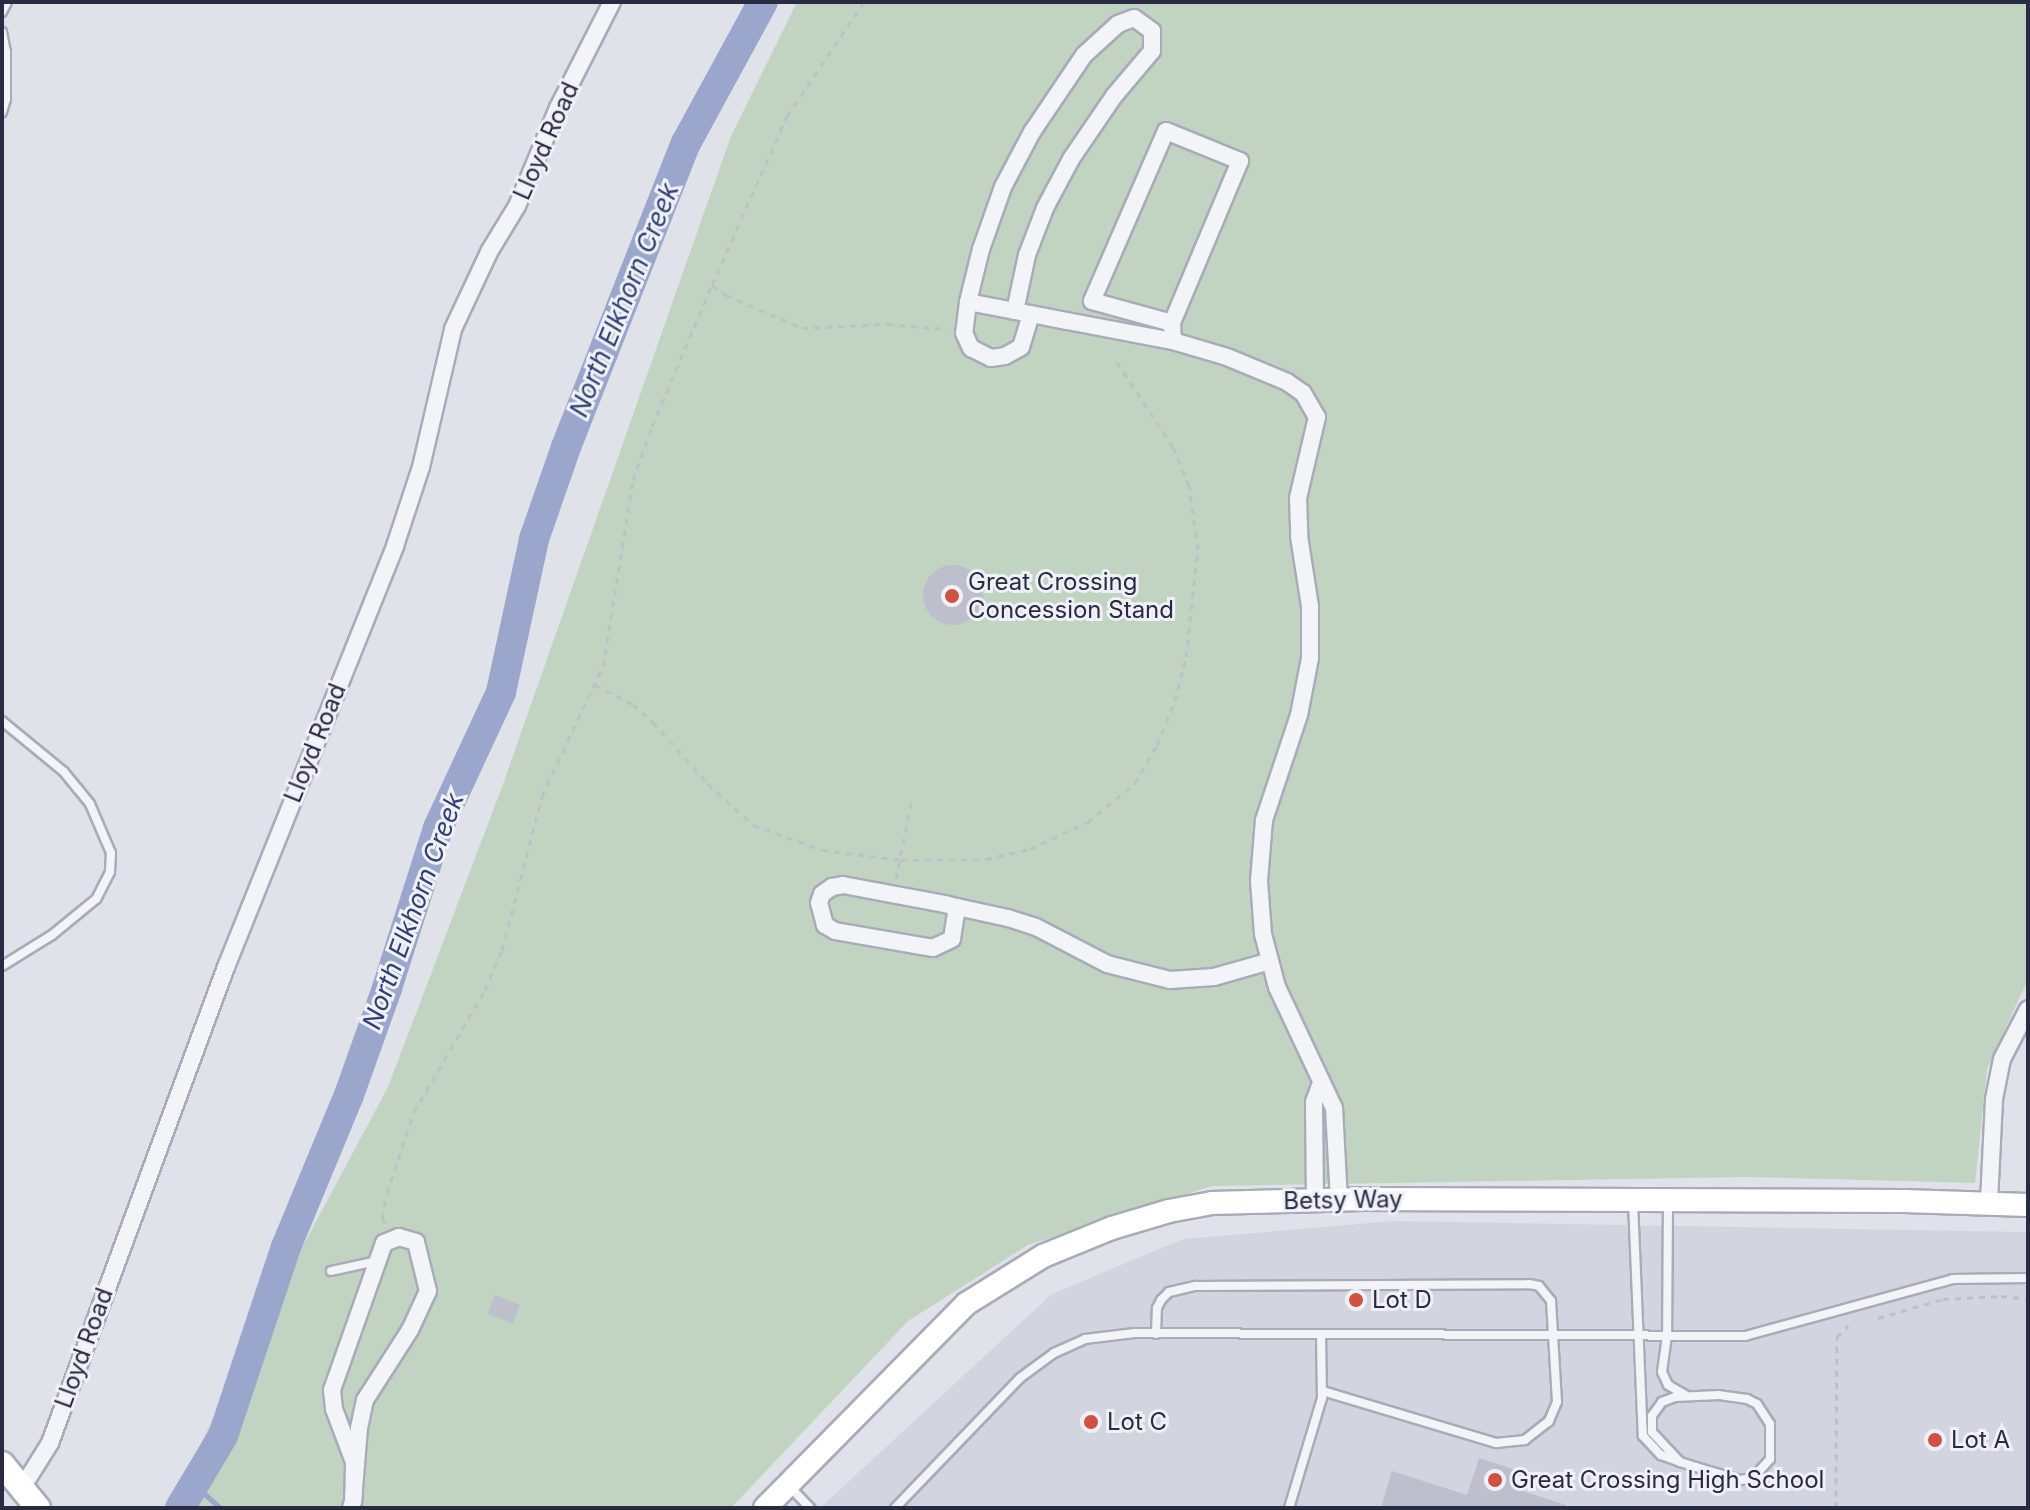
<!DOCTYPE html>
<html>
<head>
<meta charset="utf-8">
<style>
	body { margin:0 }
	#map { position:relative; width:2030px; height:1510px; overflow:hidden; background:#e0e2ea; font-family:Inter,sans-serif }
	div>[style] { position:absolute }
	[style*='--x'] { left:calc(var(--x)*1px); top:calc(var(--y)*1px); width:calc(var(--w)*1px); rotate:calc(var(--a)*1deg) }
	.built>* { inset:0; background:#d2d4df }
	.green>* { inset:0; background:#c1d4c1 }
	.stream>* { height:5px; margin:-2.5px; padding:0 2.5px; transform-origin:2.5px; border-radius:2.5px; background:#9aa6cb }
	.river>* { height:30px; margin:-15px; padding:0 15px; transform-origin:15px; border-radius:15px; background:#9aa6cb }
	.building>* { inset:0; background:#bdbfcd; transform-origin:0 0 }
	.round { border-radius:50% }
	.path>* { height:3px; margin-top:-1.5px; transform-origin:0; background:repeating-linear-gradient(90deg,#bec0c9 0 6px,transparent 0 12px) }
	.roads { filter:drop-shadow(2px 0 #a9abb8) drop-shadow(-2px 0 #a9abb8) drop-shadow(0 2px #a9abb8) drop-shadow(0 -2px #a9abb8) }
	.lane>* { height:8px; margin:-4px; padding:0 4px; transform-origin:4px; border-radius:4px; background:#f3f4f8 }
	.street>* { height:16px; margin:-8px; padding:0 8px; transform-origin:8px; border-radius:8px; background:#f3f4f8 }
	.secondary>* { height:22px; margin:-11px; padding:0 11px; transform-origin:11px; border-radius:11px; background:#fff }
	.primary>* { height:24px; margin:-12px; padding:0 12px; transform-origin:12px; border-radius:12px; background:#fff }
	.dots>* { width:22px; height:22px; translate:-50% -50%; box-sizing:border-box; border:4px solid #f0f1f7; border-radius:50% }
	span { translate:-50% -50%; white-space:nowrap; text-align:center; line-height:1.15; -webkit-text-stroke:6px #f0f1f7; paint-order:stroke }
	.street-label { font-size:24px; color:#282b42 }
	.poi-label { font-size:24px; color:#282b42 }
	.left { translate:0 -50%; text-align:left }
	.water-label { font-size:26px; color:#313f77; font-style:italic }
	.frame { position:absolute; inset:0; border:4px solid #282b42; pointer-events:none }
</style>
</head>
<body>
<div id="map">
	<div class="built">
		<i style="clip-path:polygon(1394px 1221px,2028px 1232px,2028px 1508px,820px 1508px,1052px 1294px,1183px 1239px)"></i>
	</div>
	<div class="green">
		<i style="clip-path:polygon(797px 2px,2028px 2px,2028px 979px,1987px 1069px,1975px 1183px,1747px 1177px,1212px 1186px,1028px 1245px,908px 1321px,731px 1508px,170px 1508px,236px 1371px,388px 1087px,502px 787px,731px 136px)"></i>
	</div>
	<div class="stream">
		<i style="--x:194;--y:1485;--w:35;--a:41"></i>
	</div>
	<div class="river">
		<i style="--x:180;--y:1508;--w:84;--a:-59.2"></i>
		<i style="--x:223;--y:1436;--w:199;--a:-71.6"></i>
		<i style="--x:286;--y:1247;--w:165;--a:-67.5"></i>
		<i style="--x:349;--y:1095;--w:114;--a:-70.4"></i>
		<i style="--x:387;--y:988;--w:168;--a:-72.3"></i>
		<i style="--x:438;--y:828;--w:150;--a:-65.1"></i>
		<i style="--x:501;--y:692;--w:157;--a:-77.8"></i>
		<i style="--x:534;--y:539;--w:97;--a:-70.8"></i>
		<i style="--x:566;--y:447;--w:327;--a:-68.5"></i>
		<i style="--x:686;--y:143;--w:161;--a:-61.4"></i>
	</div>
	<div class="building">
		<i class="round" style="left:923px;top:565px;width:60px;height:60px"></i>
		<i style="left:495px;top:1295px;width:27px;height:20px;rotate:22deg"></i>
		<i style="clip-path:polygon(1479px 1458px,1522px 1472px,1516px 1489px,1566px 1505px,1566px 1508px,1381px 1508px,1392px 1471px,1467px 1495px)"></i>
	</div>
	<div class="path">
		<i style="--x:712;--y:285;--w:185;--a:-66.1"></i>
		<i style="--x:787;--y:116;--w:138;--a:-56"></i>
		<i style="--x:595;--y:685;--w:42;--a:26.6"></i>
		<i style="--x:633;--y:704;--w:27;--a:42"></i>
		<i style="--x:653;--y:722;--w:83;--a:48.4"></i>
		<i style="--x:708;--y:784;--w:61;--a:42.3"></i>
		<i style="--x:753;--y:825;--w:73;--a:19.9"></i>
		<i style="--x:822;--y:850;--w:80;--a:7.2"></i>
		<i style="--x:901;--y:860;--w:85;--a:-0.7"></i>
		<i style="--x:986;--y:859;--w:45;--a:-12.8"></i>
		<i style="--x:1030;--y:849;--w:64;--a:-25"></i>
		<i style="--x:1088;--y:822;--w:61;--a:-39.7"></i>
		<i style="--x:1135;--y:783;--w:44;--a:-59.9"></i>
		<i style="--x:1157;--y:745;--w:48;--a:-67.8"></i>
		<i style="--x:1175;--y:701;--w:45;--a:-76"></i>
		<i style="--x:1186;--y:657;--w:109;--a:-83.7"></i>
		<i style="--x:1198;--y:549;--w:64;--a:-98.1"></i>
		<i style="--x:1189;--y:486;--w:42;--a:-112.3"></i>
		<i style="--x:1173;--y:447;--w:105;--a:-123.4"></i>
		<i style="--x:896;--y:879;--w:83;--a:-78.8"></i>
		<i style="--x:385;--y:1223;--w:6;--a:-121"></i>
		<i style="--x:382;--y:1218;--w:25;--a:-79"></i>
		<i style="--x:387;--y:1193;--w:85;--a:-71.6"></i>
		<i style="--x:414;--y:1112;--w:141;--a:-59.8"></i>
		<i style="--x:485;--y:990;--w:43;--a:-67"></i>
		<i style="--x:502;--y:950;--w:159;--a:-75.4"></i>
		<i style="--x:542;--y:796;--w:144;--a:-64.9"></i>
		<i style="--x:603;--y:666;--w:188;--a:-80.8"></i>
		<i style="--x:633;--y:480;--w:57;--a:-70.6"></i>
		<i style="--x:652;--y:426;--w:153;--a:-66.9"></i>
		<i style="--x:712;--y:285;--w:17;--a:36"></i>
		<i style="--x:726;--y:295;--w:83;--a:23.5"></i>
		<i style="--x:802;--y:328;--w:85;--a:-2.7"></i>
		<i style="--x:887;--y:324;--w:61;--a:4.7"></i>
		<i style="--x:1878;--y:1318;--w:68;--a:-16.3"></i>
		<i style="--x:1943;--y:1299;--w:58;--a:-3"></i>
		<i style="--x:2001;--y:1296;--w:27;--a:6"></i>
		<i style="--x:1836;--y:1508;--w:171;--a:-89.7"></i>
		<i style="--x:1837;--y:1337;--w:16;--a:-45"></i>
	</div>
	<div class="roads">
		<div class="lane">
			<i style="--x:2;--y:12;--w:11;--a:-63"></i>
			<i style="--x:2;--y:32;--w:20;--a:79"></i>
			<i style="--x:6;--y:52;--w:47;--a:90"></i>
			<i style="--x:6;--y:99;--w:14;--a:107"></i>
			<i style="--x:2;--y:721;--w:80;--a:39.4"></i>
			<i style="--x:64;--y:772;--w:22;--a:51"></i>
			<i style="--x:78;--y:789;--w:19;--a:51"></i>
			<i style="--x:90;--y:804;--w:53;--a:66.8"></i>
			<i style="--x:111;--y:853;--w:19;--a:93"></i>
			<i style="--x:110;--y:872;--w:30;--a:117"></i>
			<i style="--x:96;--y:899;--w:57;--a:140.7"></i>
			<i style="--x:52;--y:935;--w:59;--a:148.2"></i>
			<i style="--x:1633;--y:1202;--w:234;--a:87.6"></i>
			<i style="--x:1643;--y:1436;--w:26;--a:47"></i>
			<i style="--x:1661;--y:1455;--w:20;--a:20"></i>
			<i style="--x:1680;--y:1462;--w:17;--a:17"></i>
			<i style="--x:1696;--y:1467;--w:46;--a:16.5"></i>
			<i style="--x:1740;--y:1480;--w:13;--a:-9"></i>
			<i style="--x:1753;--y:1478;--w:25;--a:-48"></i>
			<i style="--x:1770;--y:1459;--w:35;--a:-90"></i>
			<i style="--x:1770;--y:1424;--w:24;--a:-123"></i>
			<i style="--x:1757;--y:1404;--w:11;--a:-153"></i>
			<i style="--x:1747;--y:1399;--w:28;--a:-172"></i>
			<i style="--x:1719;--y:1395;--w:44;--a:177.4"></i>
			<i style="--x:1675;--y:1397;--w:14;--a:159"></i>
			<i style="--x:1662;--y:1402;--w:17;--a:126"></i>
			<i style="--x:1652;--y:1416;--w:16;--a:90"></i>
			<i style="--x:1652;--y:1432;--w:41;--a:47"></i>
			<i style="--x:1668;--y:1202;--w:134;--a:90.4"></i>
			<i style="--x:1667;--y:1336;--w:36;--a:98"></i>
			<i style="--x:1662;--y:1372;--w:14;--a:65"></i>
			<i style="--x:1668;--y:1385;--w:20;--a:30"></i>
			<i style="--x:331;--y:1271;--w:47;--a:-12.3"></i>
			<i style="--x:1156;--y:1334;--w:26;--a:-88"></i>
			<i style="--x:1157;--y:1308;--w:9;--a:-63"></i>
			<i style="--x:1161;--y:1300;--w:11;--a:-45"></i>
			<i style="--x:1169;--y:1292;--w:28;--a:-13"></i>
			<i style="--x:1196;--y:1286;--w:333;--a:-0.3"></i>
			<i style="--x:1529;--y:1284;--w:10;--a:11"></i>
			<i style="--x:1539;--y:1286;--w:19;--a:51"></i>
			<i style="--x:1551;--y:1301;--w:101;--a:86.6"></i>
			<i style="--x:1557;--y:1402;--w:21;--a:113"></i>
			<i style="--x:1549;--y:1421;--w:31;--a:142"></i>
			<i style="--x:1525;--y:1440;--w:29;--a:174"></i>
			<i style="--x:1496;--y:1443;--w:181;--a:-163.3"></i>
			<i style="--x:788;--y:1485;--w:32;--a:46"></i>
			<i style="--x:895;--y:1508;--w:180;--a:-46.1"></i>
			<i style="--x:1020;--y:1378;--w:42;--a:-36.3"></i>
			<i style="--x:1054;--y:1353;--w:34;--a:-24"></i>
			<i style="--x:1085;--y:1339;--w:50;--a:-6.8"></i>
			<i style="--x:1135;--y:1333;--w:610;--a:0.28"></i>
			<i style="--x:1745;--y:1336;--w:216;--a:-15.3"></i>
			<i style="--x:1953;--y:1279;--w:75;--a:-0.8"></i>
			<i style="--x:1289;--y:1508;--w:115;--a:-73.3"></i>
			<i style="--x:1322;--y:1398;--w:64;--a:-90.9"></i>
		</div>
		<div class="street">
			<i style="--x:968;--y:302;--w:31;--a:97"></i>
			<i style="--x:964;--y:333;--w:17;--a:65"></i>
			<i style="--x:971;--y:348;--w:22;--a:27"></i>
			<i style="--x:991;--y:358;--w:14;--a:-8"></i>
			<i style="--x:1005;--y:356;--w:18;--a:-29"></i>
			<i style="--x:1021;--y:347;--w:34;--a:-73"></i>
			<i style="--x:1015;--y:311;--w:57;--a:-77.9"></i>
			<i style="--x:1027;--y:255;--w:50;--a:-69"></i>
			<i style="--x:1045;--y:208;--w:55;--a:-62"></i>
			<i style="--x:1071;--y:159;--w:76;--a:-55.7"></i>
			<i style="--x:1114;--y:96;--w:59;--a:-49.8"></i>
			<i style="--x:1152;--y:51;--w:20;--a:-90"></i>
			<i style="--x:1152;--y:31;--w:22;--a:-144"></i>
			<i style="--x:1134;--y:18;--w:17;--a:159"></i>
			<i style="--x:1118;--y:24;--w:46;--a:137.6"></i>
			<i style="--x:1084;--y:55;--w:93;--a:124"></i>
			<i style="--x:1032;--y:132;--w:62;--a:117.8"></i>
			<i style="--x:1003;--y:187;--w:66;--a:109.5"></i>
			<i style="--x:981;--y:249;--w:55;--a:103.8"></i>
			<i style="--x:968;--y:302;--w:48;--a:10.8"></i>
			<i style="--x:1015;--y:311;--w:16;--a:11"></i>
			<i style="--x:1031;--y:314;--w:37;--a:11"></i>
			<i style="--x:1067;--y:321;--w:108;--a:10.7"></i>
			<i style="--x:1173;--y:341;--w:56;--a:16.5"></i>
			<i style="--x:1227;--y:357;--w:65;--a:22.6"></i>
			<i style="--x:1287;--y:382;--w:19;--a:35"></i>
			<i style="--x:1303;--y:393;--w:28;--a:60"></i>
			<i style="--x:1317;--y:417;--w:83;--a:103.2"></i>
			<i style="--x:1298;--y:498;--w:38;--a:88"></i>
			<i style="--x:1299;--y:536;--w:71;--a:81.1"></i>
			<i style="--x:1310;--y:606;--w:52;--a:90"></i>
			<i style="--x:1310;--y:658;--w:58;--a:100.9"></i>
			<i style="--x:1299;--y:715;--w:111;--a:108.4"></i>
			<i style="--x:1264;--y:820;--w:61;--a:94.7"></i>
			<i style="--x:1259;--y:881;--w:53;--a:85.7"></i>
			<i style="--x:1263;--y:934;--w:55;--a:75.2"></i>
			<i style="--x:1277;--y:987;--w:134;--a:64.8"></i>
			<i style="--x:1334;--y:1108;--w:91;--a:86.9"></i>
			<i style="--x:1172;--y:323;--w:83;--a:-164.6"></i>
			<i style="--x:1092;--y:301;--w:185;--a:-66.5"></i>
			<i style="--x:1166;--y:131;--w:80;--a:22.1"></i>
			<i style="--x:1240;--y:161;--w:176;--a:112.8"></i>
			<i style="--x:1172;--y:323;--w:18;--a:87"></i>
			<i style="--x:957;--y:907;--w:32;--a:99"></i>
			<i style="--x:952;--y:939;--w:21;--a:155"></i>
			<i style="--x:933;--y:948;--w:99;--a:-170.2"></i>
			<i style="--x:835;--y:931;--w:12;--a:-149"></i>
			<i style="--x:825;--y:925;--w:23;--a:-105"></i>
			<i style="--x:819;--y:903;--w:9;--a:-72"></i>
			<i style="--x:822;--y:894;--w:12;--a:-35"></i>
			<i style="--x:832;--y:887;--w:11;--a:-10"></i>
			<i style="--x:843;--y:885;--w:104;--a:10.6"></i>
			<i style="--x:945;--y:904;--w:12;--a:14"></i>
			<i style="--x:957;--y:907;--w:52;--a:12.2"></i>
			<i style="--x:1008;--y:918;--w:29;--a:18"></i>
			<i style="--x:1036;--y:927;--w:80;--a:27.5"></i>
			<i style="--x:1107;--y:964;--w:65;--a:14.3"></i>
			<i style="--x:1170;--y:980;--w:44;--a:-3.9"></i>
			<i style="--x:1214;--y:977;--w:58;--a:-15.9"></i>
			<i style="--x:1315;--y:1200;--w:98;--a:-90.6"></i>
			<i style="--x:1314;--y:1102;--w:20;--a:-70"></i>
			<i style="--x:1989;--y:1202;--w:103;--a:-87.2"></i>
			<i style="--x:1994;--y:1099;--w:41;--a:-78.7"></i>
			<i style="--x:2002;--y:1059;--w:56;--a:-62.5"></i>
			<i style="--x:22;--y:1488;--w:53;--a:-58.1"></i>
			<i style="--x:50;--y:1443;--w:507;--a:-69.71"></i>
			<i style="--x:226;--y:967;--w:454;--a:-68.1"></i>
			<i style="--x:395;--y:546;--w:83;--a:-71.8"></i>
			<i style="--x:421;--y:467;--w:142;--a:-76.9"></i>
			<i style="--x:453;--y:329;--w:85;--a:-64.9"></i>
			<i style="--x:489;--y:252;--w:54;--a:-58.7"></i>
			<i style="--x:517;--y:206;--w:106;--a:-67.3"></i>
			<i style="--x:558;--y:108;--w:119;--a:-63"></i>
			<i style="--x:351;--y:1508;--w:7;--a:-74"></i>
			<i style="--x:353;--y:1501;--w:73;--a:-85.3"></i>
			<i style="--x:359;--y:1428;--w:29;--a:-78"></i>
			<i style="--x:365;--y:1400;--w:83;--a:-57.3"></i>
			<i style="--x:410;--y:1330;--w:43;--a:-65.2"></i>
			<i style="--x:428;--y:1291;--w:50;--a:-103.8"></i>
			<i style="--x:416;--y:1242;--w:18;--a:-164"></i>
			<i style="--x:399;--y:1237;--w:16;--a:158"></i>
			<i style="--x:384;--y:1243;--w:156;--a:109.5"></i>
			<i style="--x:332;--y:1390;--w:19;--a:84"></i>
			<i style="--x:334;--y:1409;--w:57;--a:69.3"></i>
			<i style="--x:354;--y:1462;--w:39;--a:91"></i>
		</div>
		<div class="secondary">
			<i style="--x:765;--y:1508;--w:286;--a:-45.4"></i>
			<i style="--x:966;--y:1304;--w:91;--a:-31.9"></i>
			<i style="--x:1043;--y:1256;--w:74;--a:-22.1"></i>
			<i style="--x:1112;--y:1228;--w:59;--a:-16.6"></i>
			<i style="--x:1169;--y:1211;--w:44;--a:-10.5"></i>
			<i style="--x:1212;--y:1203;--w:151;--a:-1.5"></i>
			<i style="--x:1363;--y:1199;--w:541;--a:0.21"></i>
			<i style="--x:1904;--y:1201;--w:124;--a:1.8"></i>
		</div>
		<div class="primary">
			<i style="--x:2;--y:1464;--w:57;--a:50.7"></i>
		</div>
	</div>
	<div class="dots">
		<i style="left:952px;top:596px;background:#d25042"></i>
		<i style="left:1356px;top:1300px;background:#d25042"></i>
		<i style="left:1091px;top:1422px;background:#d25042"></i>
		<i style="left:1935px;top:1440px;background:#d25042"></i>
		<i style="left:1495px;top:1480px;background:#d25042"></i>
	</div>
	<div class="street-label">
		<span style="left:546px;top:141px;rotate:-66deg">Lloyd Road</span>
		<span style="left:315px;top:743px;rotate:-68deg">Lloyd Road</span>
		<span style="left:1343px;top:1200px;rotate:-1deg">Betsy Way</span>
		<span style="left:84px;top:1348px;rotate:-70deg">Lloyd Road</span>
	</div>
	<div class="poi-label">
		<span class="left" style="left:968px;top:596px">Great Crossing<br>Concession Stand</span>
		<span class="left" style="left:1372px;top:1300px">Lot D</span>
		<span class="left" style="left:1107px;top:1422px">Lot C</span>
		<span class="left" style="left:1951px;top:1440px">Lot A</span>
		<span class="left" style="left:1511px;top:1480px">Great Crossing High School</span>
	</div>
	<div class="water-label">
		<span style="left:624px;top:300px;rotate:-68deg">North Elkhorn Creek</span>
		<span style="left:413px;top:911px;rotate:-70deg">North Elkhorn Creek</span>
	</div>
	<div class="frame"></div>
</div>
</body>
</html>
